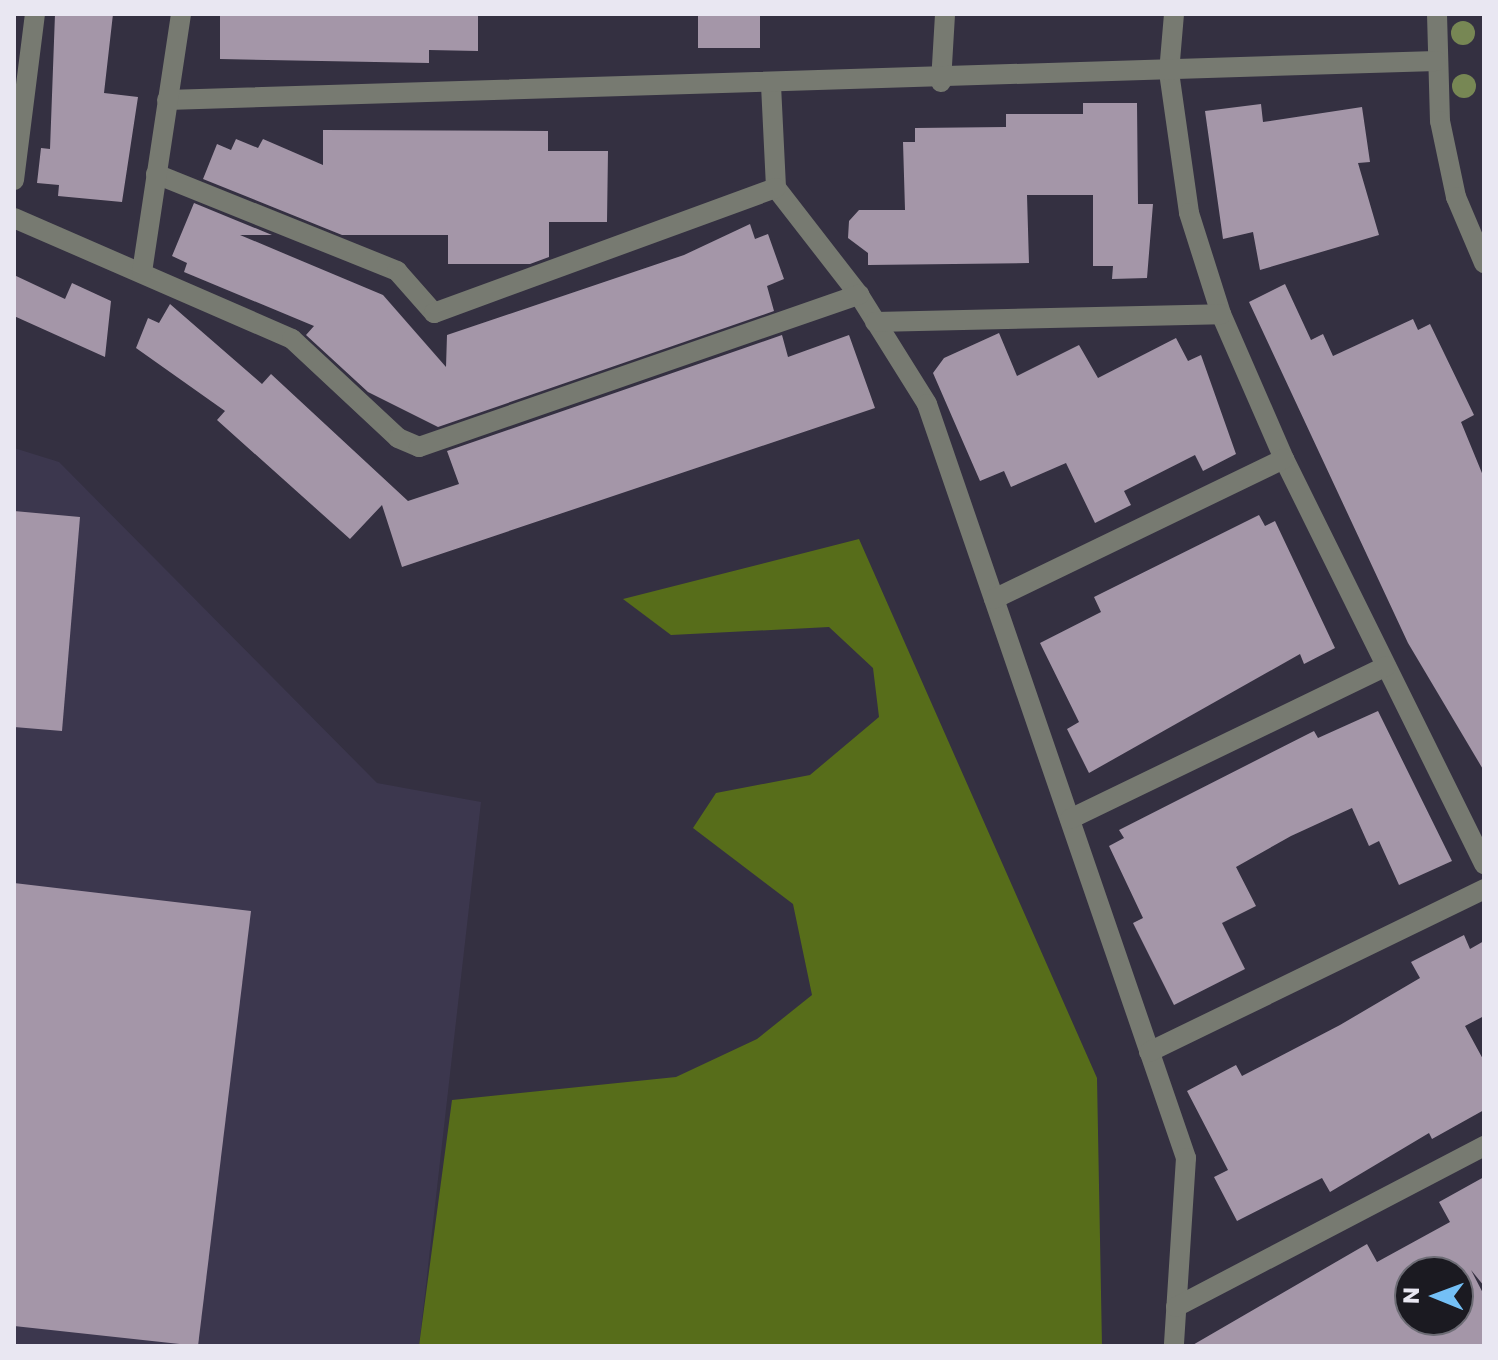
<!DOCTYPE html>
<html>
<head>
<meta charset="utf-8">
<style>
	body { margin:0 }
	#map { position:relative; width:1498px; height:1360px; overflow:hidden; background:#343041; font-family:Poppins,sans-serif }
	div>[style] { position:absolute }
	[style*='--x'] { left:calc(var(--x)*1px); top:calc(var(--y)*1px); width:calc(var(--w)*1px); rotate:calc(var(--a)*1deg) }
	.built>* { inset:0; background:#3c374e }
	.forest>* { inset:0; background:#576d1a }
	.building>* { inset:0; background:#a496a8; transform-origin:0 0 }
	.minor>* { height:20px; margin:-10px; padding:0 10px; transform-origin:10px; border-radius:10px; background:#777a71 }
	.trees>* { width:24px; height:24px; margin:-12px; border-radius:50%; background:#778754 }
	span { translate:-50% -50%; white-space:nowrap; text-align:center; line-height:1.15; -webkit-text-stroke:8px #1b1a21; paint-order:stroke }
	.frame { position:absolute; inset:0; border:16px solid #e9e7f2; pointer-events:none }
	.north { position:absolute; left:1394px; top:1256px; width:80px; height:80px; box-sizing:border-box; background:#1b1a21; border:2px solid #6d6c75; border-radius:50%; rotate:271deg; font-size:22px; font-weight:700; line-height:32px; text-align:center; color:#e9e7f2 }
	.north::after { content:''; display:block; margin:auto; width:28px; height:36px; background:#74c0f6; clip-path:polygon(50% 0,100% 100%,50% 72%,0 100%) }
</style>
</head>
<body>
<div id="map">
	<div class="built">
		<i style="clip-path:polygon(14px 448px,59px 462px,377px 783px,481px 802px,419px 1346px,14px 1346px)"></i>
	</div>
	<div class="forest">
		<i style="clip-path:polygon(859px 539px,1097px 1078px,1102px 1346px,419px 1346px,452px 1100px,676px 1077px,757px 1039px,812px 995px,793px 904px,693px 828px,716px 793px,810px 775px,879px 717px,873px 668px,829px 627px,671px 635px,623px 599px)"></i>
	</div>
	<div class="building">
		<i style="clip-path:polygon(55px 14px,113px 14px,104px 93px,138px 97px,122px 202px,58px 196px,59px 185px,37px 183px,41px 148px,50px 149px)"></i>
		<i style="clip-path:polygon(220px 14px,478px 14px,478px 51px,429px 50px,429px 63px,220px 59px)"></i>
		<i style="left:698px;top:14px;width:62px;height:34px"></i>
		<i style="clip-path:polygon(1083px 103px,1137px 103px,1138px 204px,1153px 204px,1147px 278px,1112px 279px,1113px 266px,1093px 266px,1093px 195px,1027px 195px,1029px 263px,868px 265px,868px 253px,848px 238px,849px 221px,859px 210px,905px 210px,903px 142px,915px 142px,915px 128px,1006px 127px,1006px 114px,1083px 114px)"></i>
		<i style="clip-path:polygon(1261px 104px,1263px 122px,1362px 107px,1370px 162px,1358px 163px,1379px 235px,1260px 270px,1253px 232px,1223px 239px,1205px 111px)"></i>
		<i style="clip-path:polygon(323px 130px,548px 131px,548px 151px,608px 151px,607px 222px,549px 222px,549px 257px,530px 264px,448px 264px,448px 235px,342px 235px,203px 179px,217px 144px,231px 150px,236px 139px,258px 148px,263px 139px,323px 165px)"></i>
		<i style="clip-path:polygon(194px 203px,272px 235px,240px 235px,383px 295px,446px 367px,447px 335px,684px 255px,750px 224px,755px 239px,768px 234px,784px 279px,767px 286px,774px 311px,438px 427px,368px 392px,306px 335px,314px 326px,184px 272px,187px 263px,172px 256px)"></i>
		<i style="clip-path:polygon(14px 275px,65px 299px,72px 283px,111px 301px,105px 357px,14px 316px)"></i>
		<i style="clip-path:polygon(1285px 284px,1311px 340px,1323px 334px,1333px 356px,1413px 319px,1418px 330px,1430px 324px,1474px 415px,1461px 422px,1484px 478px,1484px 771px,1408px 643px,1249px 302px)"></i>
		<i style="clip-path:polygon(170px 304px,262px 384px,271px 374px,408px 501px,459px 484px,447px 451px,782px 335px,788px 357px,849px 335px,875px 408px,402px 567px,382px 505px,350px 539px,217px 420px,225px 411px,136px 348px,148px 318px,159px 323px)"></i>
		<i style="clip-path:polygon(999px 333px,1017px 376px,1079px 345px,1098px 378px,1176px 338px,1188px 361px,1201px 355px,1236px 454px,1203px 471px,1195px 455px,1124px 491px,1131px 505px,1095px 523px,1066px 463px,1011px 487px,1004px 471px,980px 481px,933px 373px,944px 358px)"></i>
		<i style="clip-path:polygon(14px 511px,80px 517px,62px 731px,14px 727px)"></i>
		<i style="clip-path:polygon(1259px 515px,1265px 526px,1275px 521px,1335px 648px,1304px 664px,1300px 654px,1089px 773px,1067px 729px,1079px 722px,1040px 643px,1101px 612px,1094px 597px)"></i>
		<i style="clip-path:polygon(1378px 711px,1452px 861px,1399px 885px,1379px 841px,1369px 846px,1352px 808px,1291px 836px,1236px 867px,1256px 906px,1222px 923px,1245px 969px,1174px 1005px,1133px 923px,1143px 918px,1109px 846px,1124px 838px,1119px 830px,1314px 731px,1318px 738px)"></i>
		<i style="clip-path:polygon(14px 883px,251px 911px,198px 1346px,14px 1326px)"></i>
		<i style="clip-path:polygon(1464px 935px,1470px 949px,1484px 941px,1484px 1016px,1465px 1026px,1484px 1061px,1484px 1110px,1432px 1139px,1429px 1133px,1330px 1192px,1322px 1178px,1237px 1221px,1214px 1177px,1228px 1170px,1187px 1091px,1236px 1065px,1242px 1076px,1340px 1025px,1420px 978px,1411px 962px)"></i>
		<i style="clip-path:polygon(evenodd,1484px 1177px,1484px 1286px,1471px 1270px,1484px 1295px,1484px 1346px,1191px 1346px,1367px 1244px,1377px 1262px,1450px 1222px,1439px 1202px,1484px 1177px,1410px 1272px,1458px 1272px,1458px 1320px,1410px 1320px,1410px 1272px)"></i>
	</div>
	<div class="minor">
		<i style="--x:1174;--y:14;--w:58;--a:94.9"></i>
		<i style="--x:1169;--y:72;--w:142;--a:81.9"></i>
		<i style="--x:1189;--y:213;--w:106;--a:72.4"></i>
		<i style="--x:1221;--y:314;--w:158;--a:66.5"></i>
		<i style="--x:1284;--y:459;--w:452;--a:63.7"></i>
		<i style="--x:1437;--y:14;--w:107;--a:88.4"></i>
		<i style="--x:1440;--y:121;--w:78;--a:78.1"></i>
		<i style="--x:1456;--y:197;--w:72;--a:67"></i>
		<i style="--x:941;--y:82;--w:68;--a:-86.6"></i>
		<i style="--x:771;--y:85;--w:103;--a:87.2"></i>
		<i style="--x:776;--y:188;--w:135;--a:52.2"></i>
		<i style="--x:859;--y:295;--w:128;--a:58"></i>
		<i style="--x:927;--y:404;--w:797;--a:71.04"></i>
		<i style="--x:1186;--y:1158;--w:188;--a:93.7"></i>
		<i style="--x:167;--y:100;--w:1270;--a:-1.76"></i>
		<i style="--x:156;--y:174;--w:260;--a:21.9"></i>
		<i style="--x:397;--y:271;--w:56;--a:48.6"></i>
		<i style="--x:434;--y:313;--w:364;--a:-20.1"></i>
		<i style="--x:14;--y:180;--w:167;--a:-82.8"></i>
		<i style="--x:14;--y:218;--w:303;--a:23.5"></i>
		<i style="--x:292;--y:339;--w:145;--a:43"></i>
		<i style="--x:398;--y:438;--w:23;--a:23"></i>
		<i style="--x:419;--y:447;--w:466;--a:-19.1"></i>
		<i style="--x:142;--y:272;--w:261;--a:-81.4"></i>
		<i style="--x:875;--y:322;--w:346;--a:-1.3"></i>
		<i style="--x:994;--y:599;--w:322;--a:-25.8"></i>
		<i style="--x:1070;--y:819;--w:351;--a:-25.8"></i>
		<i style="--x:1149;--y:1052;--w:373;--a:-25.9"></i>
		<i style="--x:1176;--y:1307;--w:348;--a:-27.6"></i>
	</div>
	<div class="trees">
		<i style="left:1463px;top:33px"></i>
		<i style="left:1464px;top:86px"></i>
	</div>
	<div class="frame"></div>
	<div class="north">N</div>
</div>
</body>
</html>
